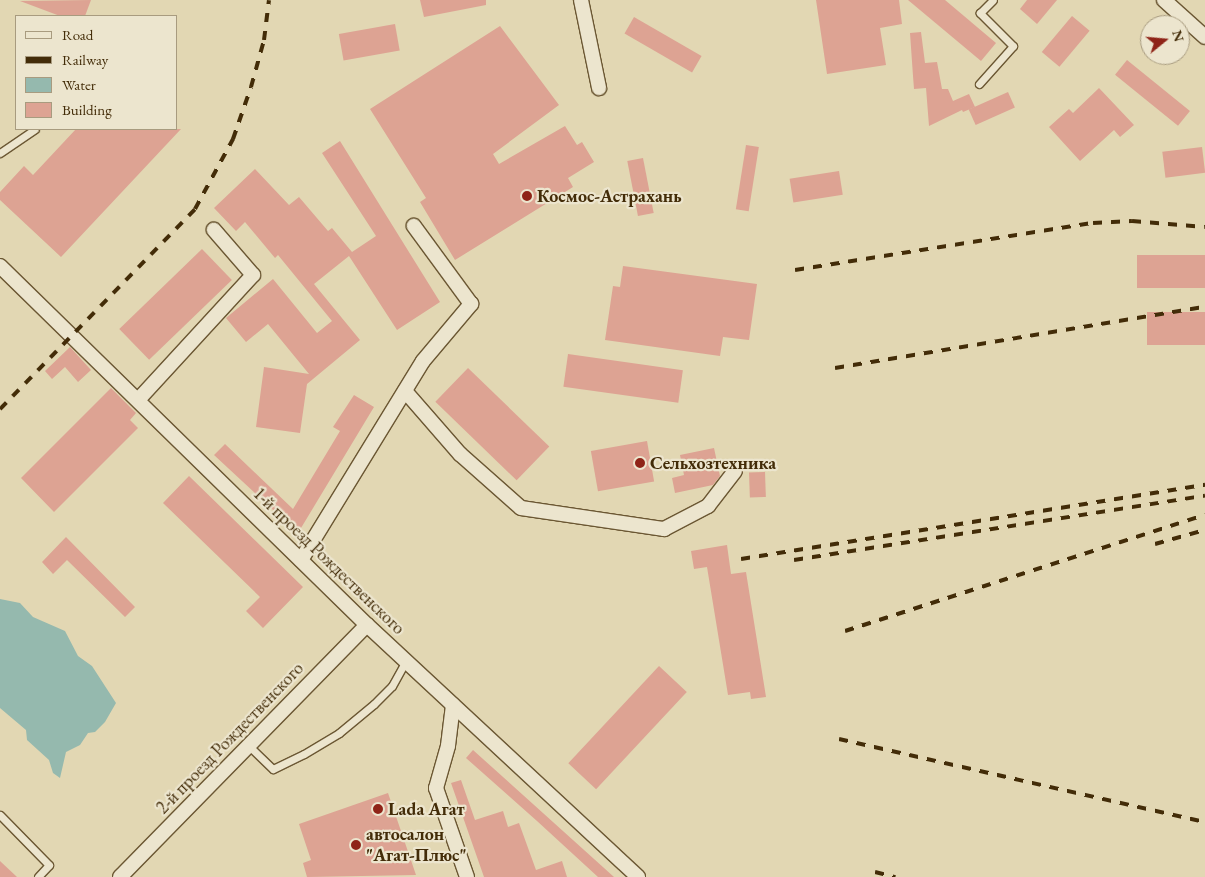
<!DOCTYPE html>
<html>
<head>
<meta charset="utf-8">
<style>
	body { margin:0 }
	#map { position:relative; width:1205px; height:877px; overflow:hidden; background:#e2d7b3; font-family:"EB Garamond",serif }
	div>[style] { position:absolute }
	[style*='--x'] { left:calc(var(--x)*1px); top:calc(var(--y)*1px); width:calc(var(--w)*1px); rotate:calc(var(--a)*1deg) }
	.water>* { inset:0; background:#95b9ae }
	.building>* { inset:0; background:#dda393; transform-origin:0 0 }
	.roads { filter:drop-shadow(1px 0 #6b5733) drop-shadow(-1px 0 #6b5733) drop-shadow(0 1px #6b5733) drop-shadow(0 -1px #6b5733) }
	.lane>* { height:7px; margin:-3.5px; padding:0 3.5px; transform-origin:3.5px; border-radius:3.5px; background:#ece5ce }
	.street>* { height:14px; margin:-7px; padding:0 7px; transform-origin:7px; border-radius:7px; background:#ece5ce }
	.rail>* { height:4px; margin-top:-2px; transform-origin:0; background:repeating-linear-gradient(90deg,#432c08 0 9px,transparent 0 18px) }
	.dots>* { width:14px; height:14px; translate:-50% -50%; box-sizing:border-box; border:2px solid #ece5ce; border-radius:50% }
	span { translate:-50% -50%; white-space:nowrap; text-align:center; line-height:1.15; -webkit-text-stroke:4.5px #ece5ce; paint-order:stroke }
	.poi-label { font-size:18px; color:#432c08; font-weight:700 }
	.left { translate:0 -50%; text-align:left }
	.street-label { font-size:18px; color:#432c08 }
	.legend { position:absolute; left:15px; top:15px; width:162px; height:115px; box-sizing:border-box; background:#ece5ce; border:1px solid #a89b7f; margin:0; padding:6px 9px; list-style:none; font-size:15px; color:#432c08 }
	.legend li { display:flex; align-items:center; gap:10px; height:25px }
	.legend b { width:25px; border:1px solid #a89b7f }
	.north { position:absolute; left:1140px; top:15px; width:50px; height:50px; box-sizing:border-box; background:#ece5ce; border:1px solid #a89b7f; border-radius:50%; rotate:73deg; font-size:14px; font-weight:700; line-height:20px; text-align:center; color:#432c08 }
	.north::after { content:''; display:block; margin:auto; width:18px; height:22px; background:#8f2418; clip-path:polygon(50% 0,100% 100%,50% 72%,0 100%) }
</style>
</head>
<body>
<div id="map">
	<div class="water">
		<i style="clip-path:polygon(0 599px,20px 603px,33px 617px,65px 631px,78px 656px,92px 666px,116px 703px,105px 722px,95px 732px,88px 733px,80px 745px,66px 752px,60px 778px,53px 773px,49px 760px,27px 740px,26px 730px,0 708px)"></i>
	</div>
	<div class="building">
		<i style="clip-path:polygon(91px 0,85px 16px,60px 16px,20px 1px)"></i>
		<i style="clip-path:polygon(420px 0,486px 0,486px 5px,424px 17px)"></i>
		<i style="clip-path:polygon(816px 0,899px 0,902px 24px,880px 28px,886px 65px,827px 74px)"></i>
		<i style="clip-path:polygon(908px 0,945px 0,996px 43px,981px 61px)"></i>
		<i style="clip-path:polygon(1027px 0,1057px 0,1037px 24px,1020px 9px)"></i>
		<i style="left:1072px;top:16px;width:23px;height:47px;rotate:40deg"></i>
		<i style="left:634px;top:17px;width:78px;height:19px;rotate:30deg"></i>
		<i style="left:395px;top:24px;width:27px;height:57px;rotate:80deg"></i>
		<i style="clip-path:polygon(500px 26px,559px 105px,493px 154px,499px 164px,565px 126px,577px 145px,582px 142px,594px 162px,568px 178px,573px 187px,455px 260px,420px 202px,426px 198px,370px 109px)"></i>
		<i style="clip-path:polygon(921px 32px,925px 63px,937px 62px,942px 89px,948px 89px,953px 101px,969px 94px,975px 107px,963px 112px,962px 110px,929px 126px,926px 88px,914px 89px,913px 76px,910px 33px)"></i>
		<i style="left:1127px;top:60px;width:81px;height:19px;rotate:39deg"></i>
		<i style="clip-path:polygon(1099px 88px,1134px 125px,1120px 137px,1114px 130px,1080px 161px,1049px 127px,1069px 109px,1073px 113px)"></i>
		<i style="left:1008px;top:92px;width:17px;height:43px;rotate:66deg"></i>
		<i style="clip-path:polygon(76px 129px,181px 129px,61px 257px,0 200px,0 192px,24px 166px,33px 175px)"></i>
		<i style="clip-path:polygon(340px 141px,440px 302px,397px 330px,349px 256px,314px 284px,360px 340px,307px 384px,300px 433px,256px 427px,264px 367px,309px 374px,268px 324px,246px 342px,226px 318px,273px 279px,317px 333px,332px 321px,278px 255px,275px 258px,245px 222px,236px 231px,214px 208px,255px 169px,289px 205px,299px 197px,328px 231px,332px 228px,352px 252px,376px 236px,322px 153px)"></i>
		<i style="left:746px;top:145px;width:13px;height:65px;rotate:9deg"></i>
		<i style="left:1202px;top:147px;width:26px;height:40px;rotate:83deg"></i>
		<i style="left:643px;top:158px;width:56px;height:16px;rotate:79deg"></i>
		<i style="left:839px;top:171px;width:24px;height:50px;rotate:81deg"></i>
		<i style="left:202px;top:249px;width:43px;height:115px;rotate:46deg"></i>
		<i style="left:1205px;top:255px;width:33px;height:68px;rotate:90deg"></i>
		<i style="clip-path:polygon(623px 266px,757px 284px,749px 340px,723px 337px,720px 356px,605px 340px,613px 286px,620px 287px)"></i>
		<i style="left:1205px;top:312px;width:33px;height:58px;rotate:90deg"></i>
		<i style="clip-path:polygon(70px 347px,91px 370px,78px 382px,65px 367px,52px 379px,45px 371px)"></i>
		<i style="left:568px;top:354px;width:116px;height:33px;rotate:8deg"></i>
		<i style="left:468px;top:368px;width:113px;height:47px;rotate:44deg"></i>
		<i style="clip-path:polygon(111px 388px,136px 413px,130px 420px,138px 428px,54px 512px,21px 478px)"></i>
		<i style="clip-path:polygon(354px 395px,374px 407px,298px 533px,214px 455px,225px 444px,293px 509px,340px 431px,333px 427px)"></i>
		<i style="left:647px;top:441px;width:41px;height:57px;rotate:80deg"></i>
		<i style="clip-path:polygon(714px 448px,720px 476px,713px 485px,675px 493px,672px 478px,684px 475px,680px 455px)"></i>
		<i style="left:765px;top:472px;width:25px;height:16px;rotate:88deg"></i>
		<i style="clip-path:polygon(189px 476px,303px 587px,263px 628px,246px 611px,260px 597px,163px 503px)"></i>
		<i style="clip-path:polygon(66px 537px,135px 607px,125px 617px,67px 560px,53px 574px,42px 562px)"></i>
		<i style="clip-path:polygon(727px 545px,731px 574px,746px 572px,766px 697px,751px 699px,750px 692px,728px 695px,707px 567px,694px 569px,691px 551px)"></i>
		<i style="left:659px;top:666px;width:38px;height:133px;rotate:43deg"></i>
		<i style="clip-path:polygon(473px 750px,614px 877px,598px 877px,537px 821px,466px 758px)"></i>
		<i style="clip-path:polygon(461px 780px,475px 820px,503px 811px,508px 827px,519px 823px,536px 870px,562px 861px,567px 877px,484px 877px,451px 783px)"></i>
		<i style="clip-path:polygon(388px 793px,416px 875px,307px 877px,303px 863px,311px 860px,299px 824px)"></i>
		<i style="clip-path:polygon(0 861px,17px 877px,0 877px)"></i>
	</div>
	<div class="roads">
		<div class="lane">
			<i style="--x:979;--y:84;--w:51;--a:-48.2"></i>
			<i style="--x:1013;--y:46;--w:47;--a:-135"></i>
			<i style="--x:980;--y:13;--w:18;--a:-45"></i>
			<i style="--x:0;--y:153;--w:42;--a:-34.4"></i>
			<i style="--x:249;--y:746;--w:33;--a:44"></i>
			<i style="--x:273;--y:769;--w:34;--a:-26"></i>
			<i style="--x:304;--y:754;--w:41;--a:-31"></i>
			<i style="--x:339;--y:733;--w:45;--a:-39.6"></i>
			<i style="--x:374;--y:704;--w:25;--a:-45"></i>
			<i style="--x:392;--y:686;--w:29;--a:-61"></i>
			<i style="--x:0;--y:815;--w:70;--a:45.6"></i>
			<i style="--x:49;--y:865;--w:16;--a:133"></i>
		</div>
		<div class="street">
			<i style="--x:581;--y:0;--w:90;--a:78.4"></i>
			<i style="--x:1164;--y:0;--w:55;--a:42.1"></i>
			<i style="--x:0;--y:266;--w:513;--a:44.37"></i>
			<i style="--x:367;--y:625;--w:370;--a:42.9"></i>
			<i style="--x:405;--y:391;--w:84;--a:48.9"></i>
			<i style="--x:460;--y:454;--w:81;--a:41.5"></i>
			<i style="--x:521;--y:508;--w:145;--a:8.4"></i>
			<i style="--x:664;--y:529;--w:50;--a:-27.6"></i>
			<i style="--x:708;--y:506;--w:44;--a:-52.4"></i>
			<i style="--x:138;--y:400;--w:170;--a:-47.4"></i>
			<i style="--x:253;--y:275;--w:60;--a:-130.9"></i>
			<i style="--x:301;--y:560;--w:233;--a:-58.5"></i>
			<i style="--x:423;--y:361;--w:75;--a:-49.9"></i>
			<i style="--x:471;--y:304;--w:97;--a:-126.2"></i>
			<i style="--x:453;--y:705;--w:41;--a:97"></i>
			<i style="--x:448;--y:746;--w:44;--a:105.9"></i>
			<i style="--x:436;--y:788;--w:94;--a:70.8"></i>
			<i style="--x:120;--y:877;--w:353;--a:-45.6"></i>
		</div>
	</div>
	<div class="rail">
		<i style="--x:795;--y:270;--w:302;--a:-9"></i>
		<i style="--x:1093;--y:223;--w:39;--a:-3"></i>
		<i style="--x:1132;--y:221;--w:73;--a:4.7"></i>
		<i style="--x:835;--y:368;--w:375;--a:-9.4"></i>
		<i style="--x:0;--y:409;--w:279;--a:-45.7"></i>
		<i style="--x:195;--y:209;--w:80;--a:-61.5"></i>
		<i style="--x:233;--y:139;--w:55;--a:-70.9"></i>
		<i style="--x:251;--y:87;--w:49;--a:-74.5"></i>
		<i style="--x:264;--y:40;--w:40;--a:-82.9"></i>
		<i style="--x:1155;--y:544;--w:52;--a:-15.6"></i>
		<i style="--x:741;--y:559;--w:470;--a:-9.1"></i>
		<i style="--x:794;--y:560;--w:416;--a:-8.9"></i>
		<i style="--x:845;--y:631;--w:378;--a:-17.9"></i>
		<i style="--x:839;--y:739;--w:375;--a:12.8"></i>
		<i style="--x:875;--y:872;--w:21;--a:14"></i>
	</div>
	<div class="dots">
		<i style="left:527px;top:196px;background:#8f2418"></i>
		<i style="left:640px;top:463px;background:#8f2418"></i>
		<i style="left:378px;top:809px;background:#8f2418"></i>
		<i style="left:356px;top:845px;background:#8f2418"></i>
	</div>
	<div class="poi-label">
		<span class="left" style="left:537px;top:196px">Космос-Астрахань</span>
		<span class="left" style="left:650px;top:463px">Сельхозтехника</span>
		<span class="left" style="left:388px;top:809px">Lada Агат</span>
		<span class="left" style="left:366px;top:845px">автосалон<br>"Агат-Плюс"</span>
	</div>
	<div class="street-label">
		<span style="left:329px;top:561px;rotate:44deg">1-й проезд Рождественского</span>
		<span style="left:230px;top:738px;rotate:-46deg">2-й проезд Рождественского</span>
	</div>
	<ul class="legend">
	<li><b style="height:6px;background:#ece5ce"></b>Road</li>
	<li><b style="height:6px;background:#432c08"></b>Railway</li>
	<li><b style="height:14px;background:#95b9ae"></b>Water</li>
	<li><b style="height:14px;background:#dda393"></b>Building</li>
	</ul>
	<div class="north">N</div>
</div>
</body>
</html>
